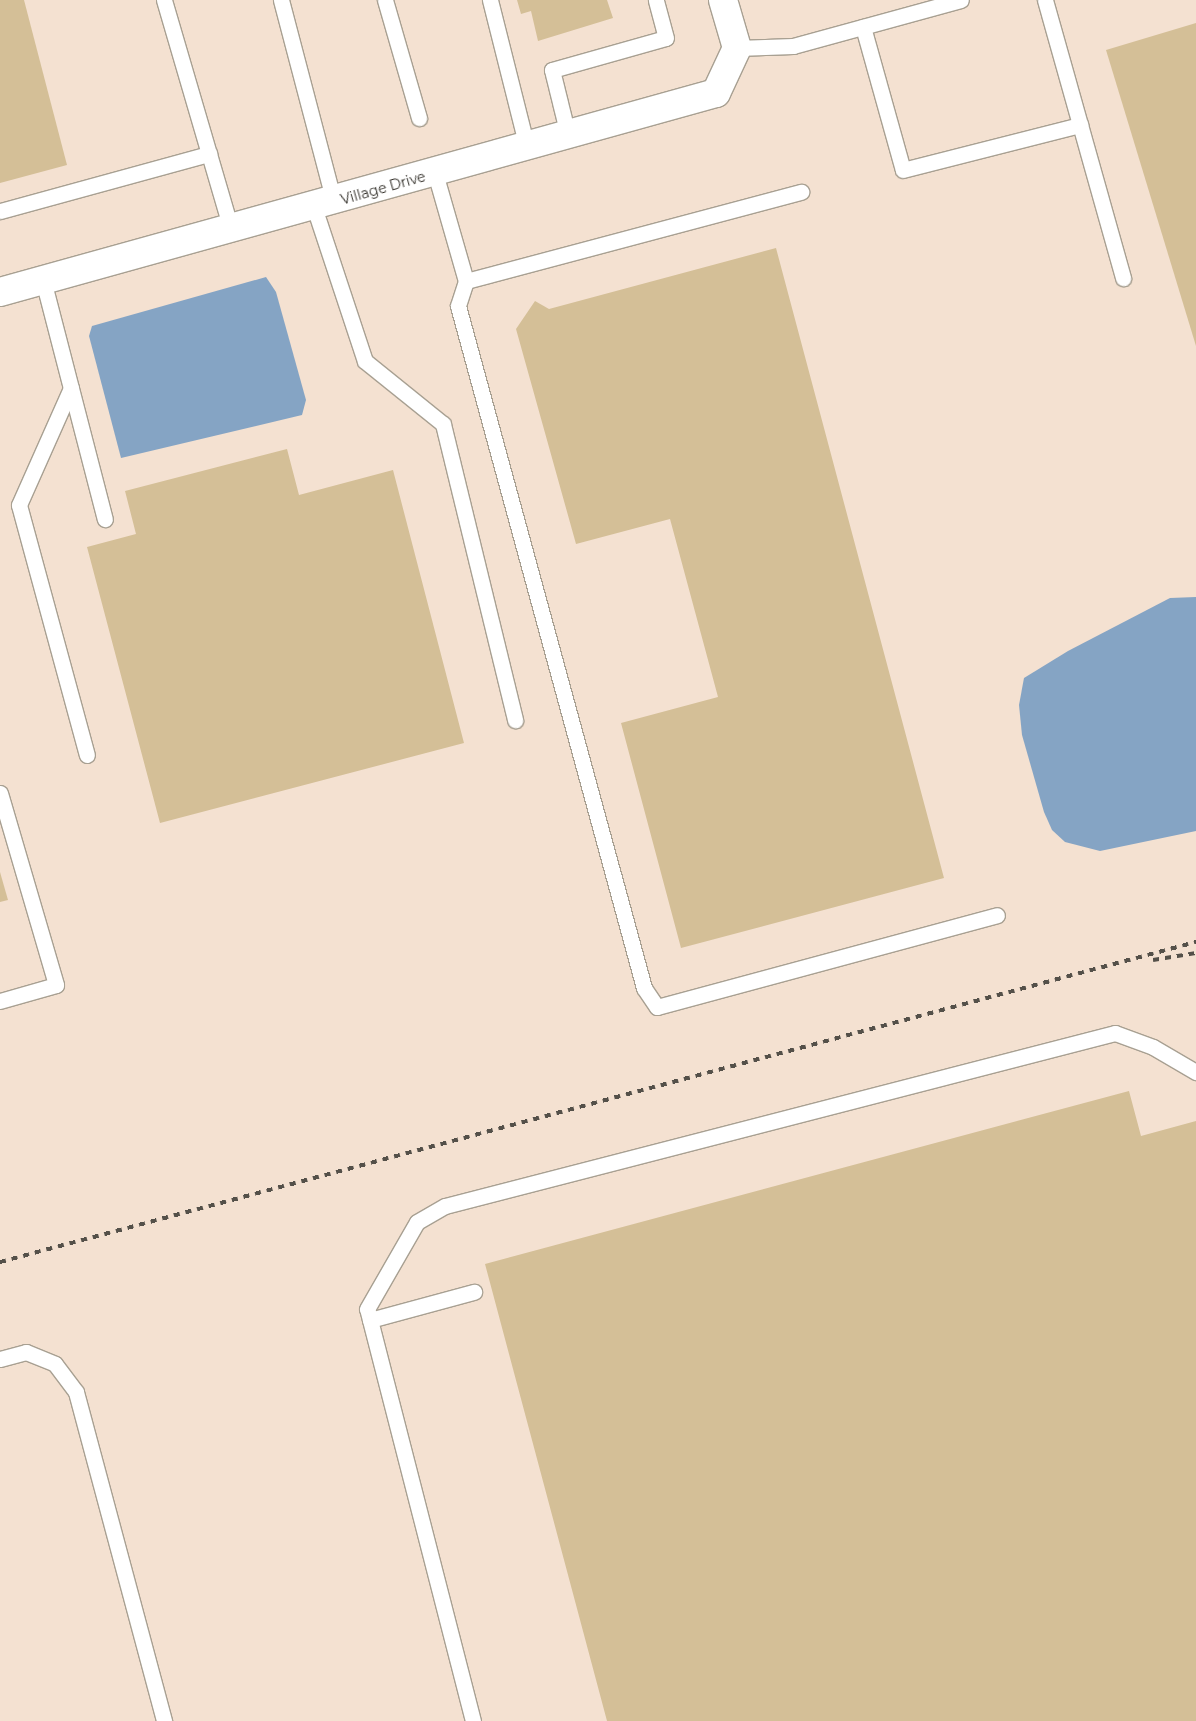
<!DOCTYPE html>
<html>
<head>
<meta charset="utf-8">
<style>
	body { margin:0 }
	#map { position:relative; width:1196px; height:1721px; overflow:hidden; background:#f6eede; font-family:Montserrat,sans-serif }
	div>[style] { position:absolute }
	[style*='--x'] { left:calc(var(--x)*1px); top:calc(var(--y)*1px); width:calc(var(--w)*1px); rotate:calc(var(--a)*1deg) }
	.industrial>* { inset:0; background:#f4e1d1; transform-origin:0 0 }
	.water>* { inset:0; background:#85a4c4 }
	.building>* { inset:0; background:#d4bf97 }
	.roads { filter:drop-shadow(1px 0 #a8a092) drop-shadow(-1px 0 #a8a092) drop-shadow(0 1px #a8a092) drop-shadow(0 -1px #a8a092) }
	.service>* { height:15px; margin:-7.5px; padding:0 7.5px; transform-origin:7.5px; border-radius:7.5px; background:#fff }
	.minor>* { height:28px; margin:-14px; padding:0 14px; transform-origin:14px; border-radius:14px; background:#fff }
	.rail>* { height:4px; margin-top:-2px; transform-origin:0; background:repeating-linear-gradient(90deg,#545049 0 6px,transparent 0 12px) }
	span { translate:-50% -50%; white-space:nowrap; text-align:center; line-height:1.15; -webkit-text-stroke:4px #fff; paint-order:stroke }
	.street-label { font-size:14px; color:#34312b }
</style>
</head>
<body>
<div id="map">
	<div class="industrial">
		<i style="left:0;top:0;width:1196px;height:1721px"></i>
	</div>
	<div class="water">
		<i style="clip-path:polygon(266px 277px,276px 292px,306px 400px,302px 415px,121px 458px,89px 336px,92px 326px)"></i>
		<i style="clip-path:polygon(1196px 597px,1196px 831px,1100px 851px,1065px 842px,1052px 830px,1044px 812px,1022px 735px,1019px 705px,1024px 678px,1068px 651px,1170px 598px)"></i>
	</div>
	<div class="building">
		<i style="clip-path:polygon(0 0,24px 0,67px 165px,0 183px)"></i>
		<i style="clip-path:polygon(517px 0,607px 0,613px 18px,538px 41px,531px 11px,521px 14px)"></i>
		<i style="clip-path:polygon(1196px 23px,1196px 346px,1106px 50px)"></i>
		<i style="clip-path:polygon(776px 248px,944px 878px,681px 948px,621px 723px,718px 697px,670px 519px,576px 544px,516px 329px,535px 301px,549px 309px)"></i>
		<i style="clip-path:polygon(287px 449px,299px 495px,393px 470px,464px 743px,160px 823px,87px 547px,136px 534px,125px 491px)"></i>
		<i style="clip-path:polygon(0 872px,8px 900px,0 902px)"></i>
		<i style="clip-path:polygon(1129px 1091px,1141px 1136px,1196px 1121px,1196px 1721px,607px 1721px,485px 1264px)"></i>
	</div>
	<div class="roads">
		<div class="service">
			<i style="--x:164;--y:0;--w:239;--a:73.7"></i>
			<i style="--x:281;--y:0;--w:209;--a:75.3"></i>
			<i style="--x:385;--y:0;--w:123;--a:73.9"></i>
			<i style="--x:490;--y:0;--w:152;--a:75.9"></i>
			<i style="--x:1045;--y:0;--w:289;--a:74.3"></i>
			<i style="--x:863;--y:27;--w:148;--a:74.4"></i>
			<i style="--x:903;--y:170;--w:183;--a:-14.3"></i>
			<i style="--x:737;--y:48;--w:56;--a:-2"></i>
			<i style="--x:793;--y:46;--w:174;--a:-15.3"></i>
			<i style="--x:568;--y:135;--w:67;--a:-103.8"></i>
			<i style="--x:552;--y:70;--w:118;--a:-15.7"></i>
			<i style="--x:666;--y:38;--w:39;--a:-105"></i>
			<i style="--x:435;--y:173;--w:112;--a:74"></i>
			<i style="--x:466;--y:281;--w:26;--a:108"></i>
			<i style="--x:458;--y:306;--w:707;--a:74.74"></i>
			<i style="--x:644;--y:988;--w:23;--a:56"></i>
			<i style="--x:657;--y:1007;--w:352;--a:-15.1"></i>
			<i style="--x:314;--y:207;--w:162;--a:71.7"></i>
			<i style="--x:365;--y:361;--w:100;--a:38.9"></i>
			<i style="--x:443;--y:424;--w:305;--a:76.3"></i>
			<i style="--x:0;--y:211;--w:217;--a:-15.3"></i>
			<i style="--x:43;--y:280;--w:247;--a:75.5"></i>
			<i style="--x:466;--y:281;--w:347;--a:-14.9"></i>
			<i style="--x:71;--y:388;--w:128;--a:114"></i>
			<i style="--x:19;--y:505;--w:259;--a:74.8"></i>
			<i style="--x:0;--y:793;--w:200;--a:73.7"></i>
			<i style="--x:56;--y:985;--w:58;--a:164.1"></i>
			<i style="--x:370;--y:1320;--w:108;--a:-15.1"></i>
			<i style="--x:0;--y:1359;--w:27;--a:-15"></i>
			<i style="--x:26;--y:1352;--w:31;--a:22"></i>
			<i style="--x:55;--y:1364;--w:35;--a:53"></i>
			<i style="--x:76;--y:1392;--w:341;--a:75"></i>
			<i style="--x:473;--y:1721;--w:425;--a:-104.4"></i>
			<i style="--x:367;--y:1309;--w:100;--a:-60.1"></i>
			<i style="--x:417;--y:1222;--w:32;--a:-30"></i>
			<i style="--x:445;--y:1206;--w:692;--a:-14.48"></i>
			<i style="--x:1115;--y:1033;--w:40;--a:20.2"></i>
			<i style="--x:1153;--y:1047;--w:50;--a:30.2"></i>
		</div>
		<div class="minor">
			<i style="--x:0;--y:292;--w:743;--a:-15.53"></i>
			<i style="--x:716;--y:93;--w:50;--a:-65"></i>
			<i style="--x:737;--y:48;--w:50;--a:-106.3"></i>
		</div>
	</div>
	<div class="rail">
		<i style="--x:1153;--y:960;--w:44;--a:-9.2"></i>
		<i style="--x:0;--y:1262;--w:1238;--a:-14.98"></i>
	</div>
	<div class="street-label">
		<span style="left:383px;top:188px;rotate:-16deg">Village Drive</span>
	</div>
</div>
</body>
</html>
